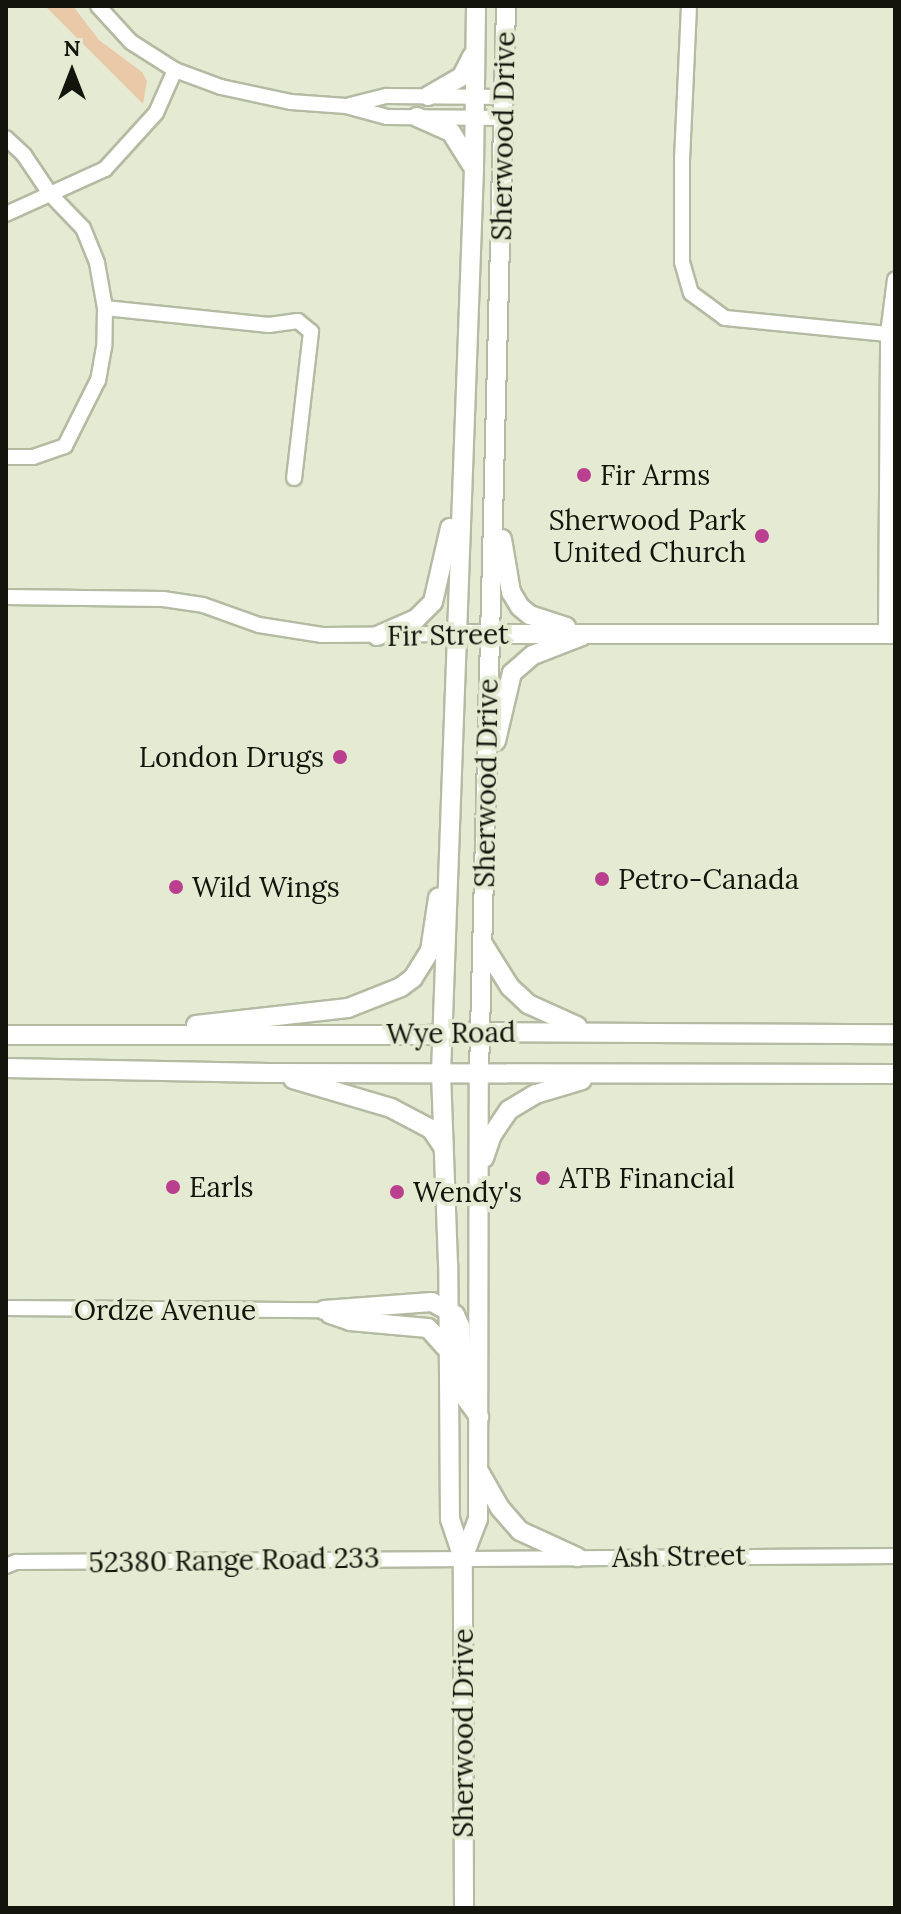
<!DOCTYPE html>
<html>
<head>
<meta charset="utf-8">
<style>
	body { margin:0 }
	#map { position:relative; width:901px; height:1914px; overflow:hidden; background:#e4ebd2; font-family:Lora,serif }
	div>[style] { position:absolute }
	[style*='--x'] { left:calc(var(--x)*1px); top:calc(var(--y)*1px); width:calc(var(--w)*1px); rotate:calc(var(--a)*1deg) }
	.green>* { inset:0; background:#eac9a8 }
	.roads { filter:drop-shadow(2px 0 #b4bba2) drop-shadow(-2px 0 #b4bba2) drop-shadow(0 2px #b4bba2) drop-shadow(0 -2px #b4bba2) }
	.street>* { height:14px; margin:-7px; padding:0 7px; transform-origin:7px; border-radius:7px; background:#fff }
	.secondary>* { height:18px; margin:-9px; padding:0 9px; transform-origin:9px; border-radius:9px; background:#fff }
	.dots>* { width:22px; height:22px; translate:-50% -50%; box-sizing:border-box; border:4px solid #e4ebd2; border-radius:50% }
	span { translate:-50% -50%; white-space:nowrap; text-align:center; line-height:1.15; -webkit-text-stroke:8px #e4ebd2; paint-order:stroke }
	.street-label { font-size:28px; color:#13150d }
	.poi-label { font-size:28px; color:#13150d }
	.left { translate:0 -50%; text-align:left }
	.right { translate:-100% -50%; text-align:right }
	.frame { position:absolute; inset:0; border:8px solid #13150d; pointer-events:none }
	.north { position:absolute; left:32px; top:32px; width:80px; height:80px; -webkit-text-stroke:6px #e4ebd2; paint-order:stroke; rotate:0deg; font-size:22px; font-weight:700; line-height:32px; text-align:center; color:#13150d }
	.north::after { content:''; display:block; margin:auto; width:28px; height:36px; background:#13150d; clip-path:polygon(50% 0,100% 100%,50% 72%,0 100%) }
</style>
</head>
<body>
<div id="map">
	<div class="green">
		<i style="clip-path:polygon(45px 6px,73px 6px,99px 40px,142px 72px,147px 81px,143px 104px)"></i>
	</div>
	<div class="roads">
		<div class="street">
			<i style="--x:98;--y:6;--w:49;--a:47.5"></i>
			<i style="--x:131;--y:42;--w:52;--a:32.5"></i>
			<i style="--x:175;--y:70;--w:49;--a:20.3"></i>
			<i style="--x:221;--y:87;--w:72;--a:12.1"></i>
			<i style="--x:291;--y:102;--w:55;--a:4.2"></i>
			<i style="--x:346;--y:106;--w:42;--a:15"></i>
			<i style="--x:387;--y:117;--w:117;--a:0.5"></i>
			<i style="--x:689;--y:6;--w:152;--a:92.6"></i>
			<i style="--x:682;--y:158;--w:104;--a:90"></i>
			<i style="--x:682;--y:262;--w:32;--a:74"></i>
			<i style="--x:691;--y:293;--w:42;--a:36.3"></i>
			<i style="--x:725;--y:318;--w:164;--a:5.6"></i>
			<i style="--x:350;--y:105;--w:38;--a:-14"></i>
			<i style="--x:387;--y:96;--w:118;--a:0.5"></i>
			<i style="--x:6;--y:138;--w:25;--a:43"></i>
			<i style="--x:24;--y:155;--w:48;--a:56"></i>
			<i style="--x:51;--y:195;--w:46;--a:45.9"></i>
			<i style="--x:83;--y:228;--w:38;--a:68"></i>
			<i style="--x:97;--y:263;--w:46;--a:79.9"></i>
			<i style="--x:105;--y:308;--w:39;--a:91"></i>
			<i style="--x:104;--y:347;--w:34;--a:100"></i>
			<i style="--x:98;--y:380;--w:74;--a:116.6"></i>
			<i style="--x:65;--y:446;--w:34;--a:161"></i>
			<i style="--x:33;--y:457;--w:27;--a:180"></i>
			<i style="--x:6;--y:214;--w:109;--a:-24.4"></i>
			<i style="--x:105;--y:169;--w:76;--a:-47.7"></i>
			<i style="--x:156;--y:113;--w:47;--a:-66.2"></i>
			<i style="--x:105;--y:308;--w:165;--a:5.9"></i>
			<i style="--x:269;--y:325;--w:29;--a:-8"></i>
			<i style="--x:298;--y:321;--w:17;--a:40"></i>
			<i style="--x:311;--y:332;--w:147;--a:96.6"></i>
			<i style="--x:6;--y:597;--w:157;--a:0.7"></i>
			<i style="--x:163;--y:599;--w:40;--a:8.5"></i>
			<i style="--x:203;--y:605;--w:59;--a:19.7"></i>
			<i style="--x:259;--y:625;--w:64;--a:9"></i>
			<i style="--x:322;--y:635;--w:135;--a:-0.4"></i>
			<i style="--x:886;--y:634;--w:300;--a:-89.6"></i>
			<i style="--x:888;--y:334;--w:55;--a:-82.7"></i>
			<i style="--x:6;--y:1308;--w:318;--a:0.4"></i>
			<i style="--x:6;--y:1566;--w:11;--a:-22"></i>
			<i style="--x:16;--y:1562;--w:879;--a:-0.39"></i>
		</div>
		<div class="secondary">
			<i style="--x:428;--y:96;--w:39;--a:-30"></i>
			<i style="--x:462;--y:76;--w:22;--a:-63"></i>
			<i style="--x:417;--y:117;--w:37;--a:24"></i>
			<i style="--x:451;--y:132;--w:39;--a:58"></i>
			<i style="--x:502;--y:539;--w:54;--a:80.4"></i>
			<i style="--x:511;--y:592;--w:17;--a:59"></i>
			<i style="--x:520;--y:607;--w:13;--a:39"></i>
			<i style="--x:530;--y:615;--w:38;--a:18"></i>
			<i style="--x:457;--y:634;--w:438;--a:0"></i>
			<i style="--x:377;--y:636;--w:43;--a:-23.6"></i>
			<i style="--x:416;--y:619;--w:24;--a:-45"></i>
			<i style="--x:433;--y:602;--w:76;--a:-77.1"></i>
			<i style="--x:496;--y:741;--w:70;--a:-76.8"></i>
			<i style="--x:512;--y:673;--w:28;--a:-41"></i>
			<i style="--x:533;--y:655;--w:53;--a:-21.2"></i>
			<i style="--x:483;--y:944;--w:51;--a:57.9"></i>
			<i style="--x:510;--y:987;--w:25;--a:43"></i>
			<i style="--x:528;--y:1004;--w:54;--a:24.2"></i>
			<i style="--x:196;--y:1025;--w:153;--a:-6.4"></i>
			<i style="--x:348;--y:1008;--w:57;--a:-21.6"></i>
			<i style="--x:401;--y:987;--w:15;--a:-37"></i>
			<i style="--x:413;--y:978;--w:32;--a:-58"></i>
			<i style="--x:430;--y:951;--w:54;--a:-81.4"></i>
			<i style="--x:6;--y:1035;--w:421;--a:0"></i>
			<i style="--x:427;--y:1035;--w:54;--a:-3.2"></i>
			<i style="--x:481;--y:1032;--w:414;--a:0.3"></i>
			<i style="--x:6;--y:1068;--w:263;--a:1.1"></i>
			<i style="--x:269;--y:1073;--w:626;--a:0.09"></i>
			<i style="--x:293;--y:1079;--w:102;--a:16.5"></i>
			<i style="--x:391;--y:1108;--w:45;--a:27.7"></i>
			<i style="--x:431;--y:1129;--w:22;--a:56"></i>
			<i style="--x:484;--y:1158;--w:24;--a:-71"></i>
			<i style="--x:492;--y:1135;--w:30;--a:-56"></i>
			<i style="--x:509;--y:1110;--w:31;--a:-31"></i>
			<i style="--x:536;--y:1094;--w:48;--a:-16.9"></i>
			<i style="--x:324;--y:1310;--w:108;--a:-4.2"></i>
			<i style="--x:432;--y:1302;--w:26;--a:29"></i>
			<i style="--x:455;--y:1315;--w:12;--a:66"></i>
			<i style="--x:460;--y:1326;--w:70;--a:86.7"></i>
			<i style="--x:464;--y:1396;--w:26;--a:54"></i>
			<i style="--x:330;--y:1314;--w:21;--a:19"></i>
			<i style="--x:350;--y:1321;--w:78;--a:5.1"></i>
			<i style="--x:428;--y:1328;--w:30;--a:48"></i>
			<i style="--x:480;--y:1473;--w:40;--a:60.3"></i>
			<i style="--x:500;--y:1508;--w:30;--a:49"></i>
			<i style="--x:520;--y:1531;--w:63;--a:24.5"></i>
			<i style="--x:463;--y:1558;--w:42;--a:-69"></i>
			<i style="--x:478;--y:1519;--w:447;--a:-89.9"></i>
			<i style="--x:479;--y:1072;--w:1066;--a:-88.55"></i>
			<i style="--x:464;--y:1908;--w:350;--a:-90.2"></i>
			<i style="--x:463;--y:1558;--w:41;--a:-108.4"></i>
			<i style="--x:450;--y:1519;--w:255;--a:-90.4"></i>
			<i style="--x:448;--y:1264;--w:191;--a:-92.1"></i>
			<i style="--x:441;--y:1073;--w:905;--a:-87.91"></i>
			<i style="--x:474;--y:169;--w:163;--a:-89.3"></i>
		</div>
	</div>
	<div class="dots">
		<i style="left:584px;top:475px;background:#bb3f8f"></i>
		<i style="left:762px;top:536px;background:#bb3f8f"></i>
		<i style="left:340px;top:757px;background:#bb3f8f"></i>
		<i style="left:602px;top:879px;background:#bb3f8f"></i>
		<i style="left:176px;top:887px;background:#bb3f8f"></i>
		<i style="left:543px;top:1178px;background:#bb3f8f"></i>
		<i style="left:173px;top:1187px;background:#bb3f8f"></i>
		<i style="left:397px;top:1192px;background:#bb3f8f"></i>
	</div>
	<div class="street-label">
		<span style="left:503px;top:136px;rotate:-89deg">Sherwood Drive</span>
		<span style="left:448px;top:635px;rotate:-1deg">Fir Street</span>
		<span style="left:486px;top:783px;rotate:-89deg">Sherwood Drive</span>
		<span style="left:451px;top:1033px;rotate:-1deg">Wye Road</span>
		<span style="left:165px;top:1310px">Ordze Avenue</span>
		<span style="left:679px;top:1556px;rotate:-1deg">Ash Street</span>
		<span style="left:234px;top:1560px;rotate:-1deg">52380 Range Road 233</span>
		<span style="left:463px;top:1733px;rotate:-90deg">Sherwood Drive</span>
	</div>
	<div class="poi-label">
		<span class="left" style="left:600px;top:475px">Fir Arms</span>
		<span class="right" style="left:746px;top:536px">Sherwood Park<br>United Church</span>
		<span class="right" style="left:324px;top:757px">London Drugs</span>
		<span class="left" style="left:618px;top:879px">Petro-Canada</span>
		<span class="left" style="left:192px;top:887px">Wild Wings</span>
		<span class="left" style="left:559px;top:1178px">ATB Financial</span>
		<span class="left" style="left:189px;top:1187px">Earls</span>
		<span class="left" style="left:413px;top:1192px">Wendy's</span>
	</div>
	<div class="frame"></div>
	<div class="north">N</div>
</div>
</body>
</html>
